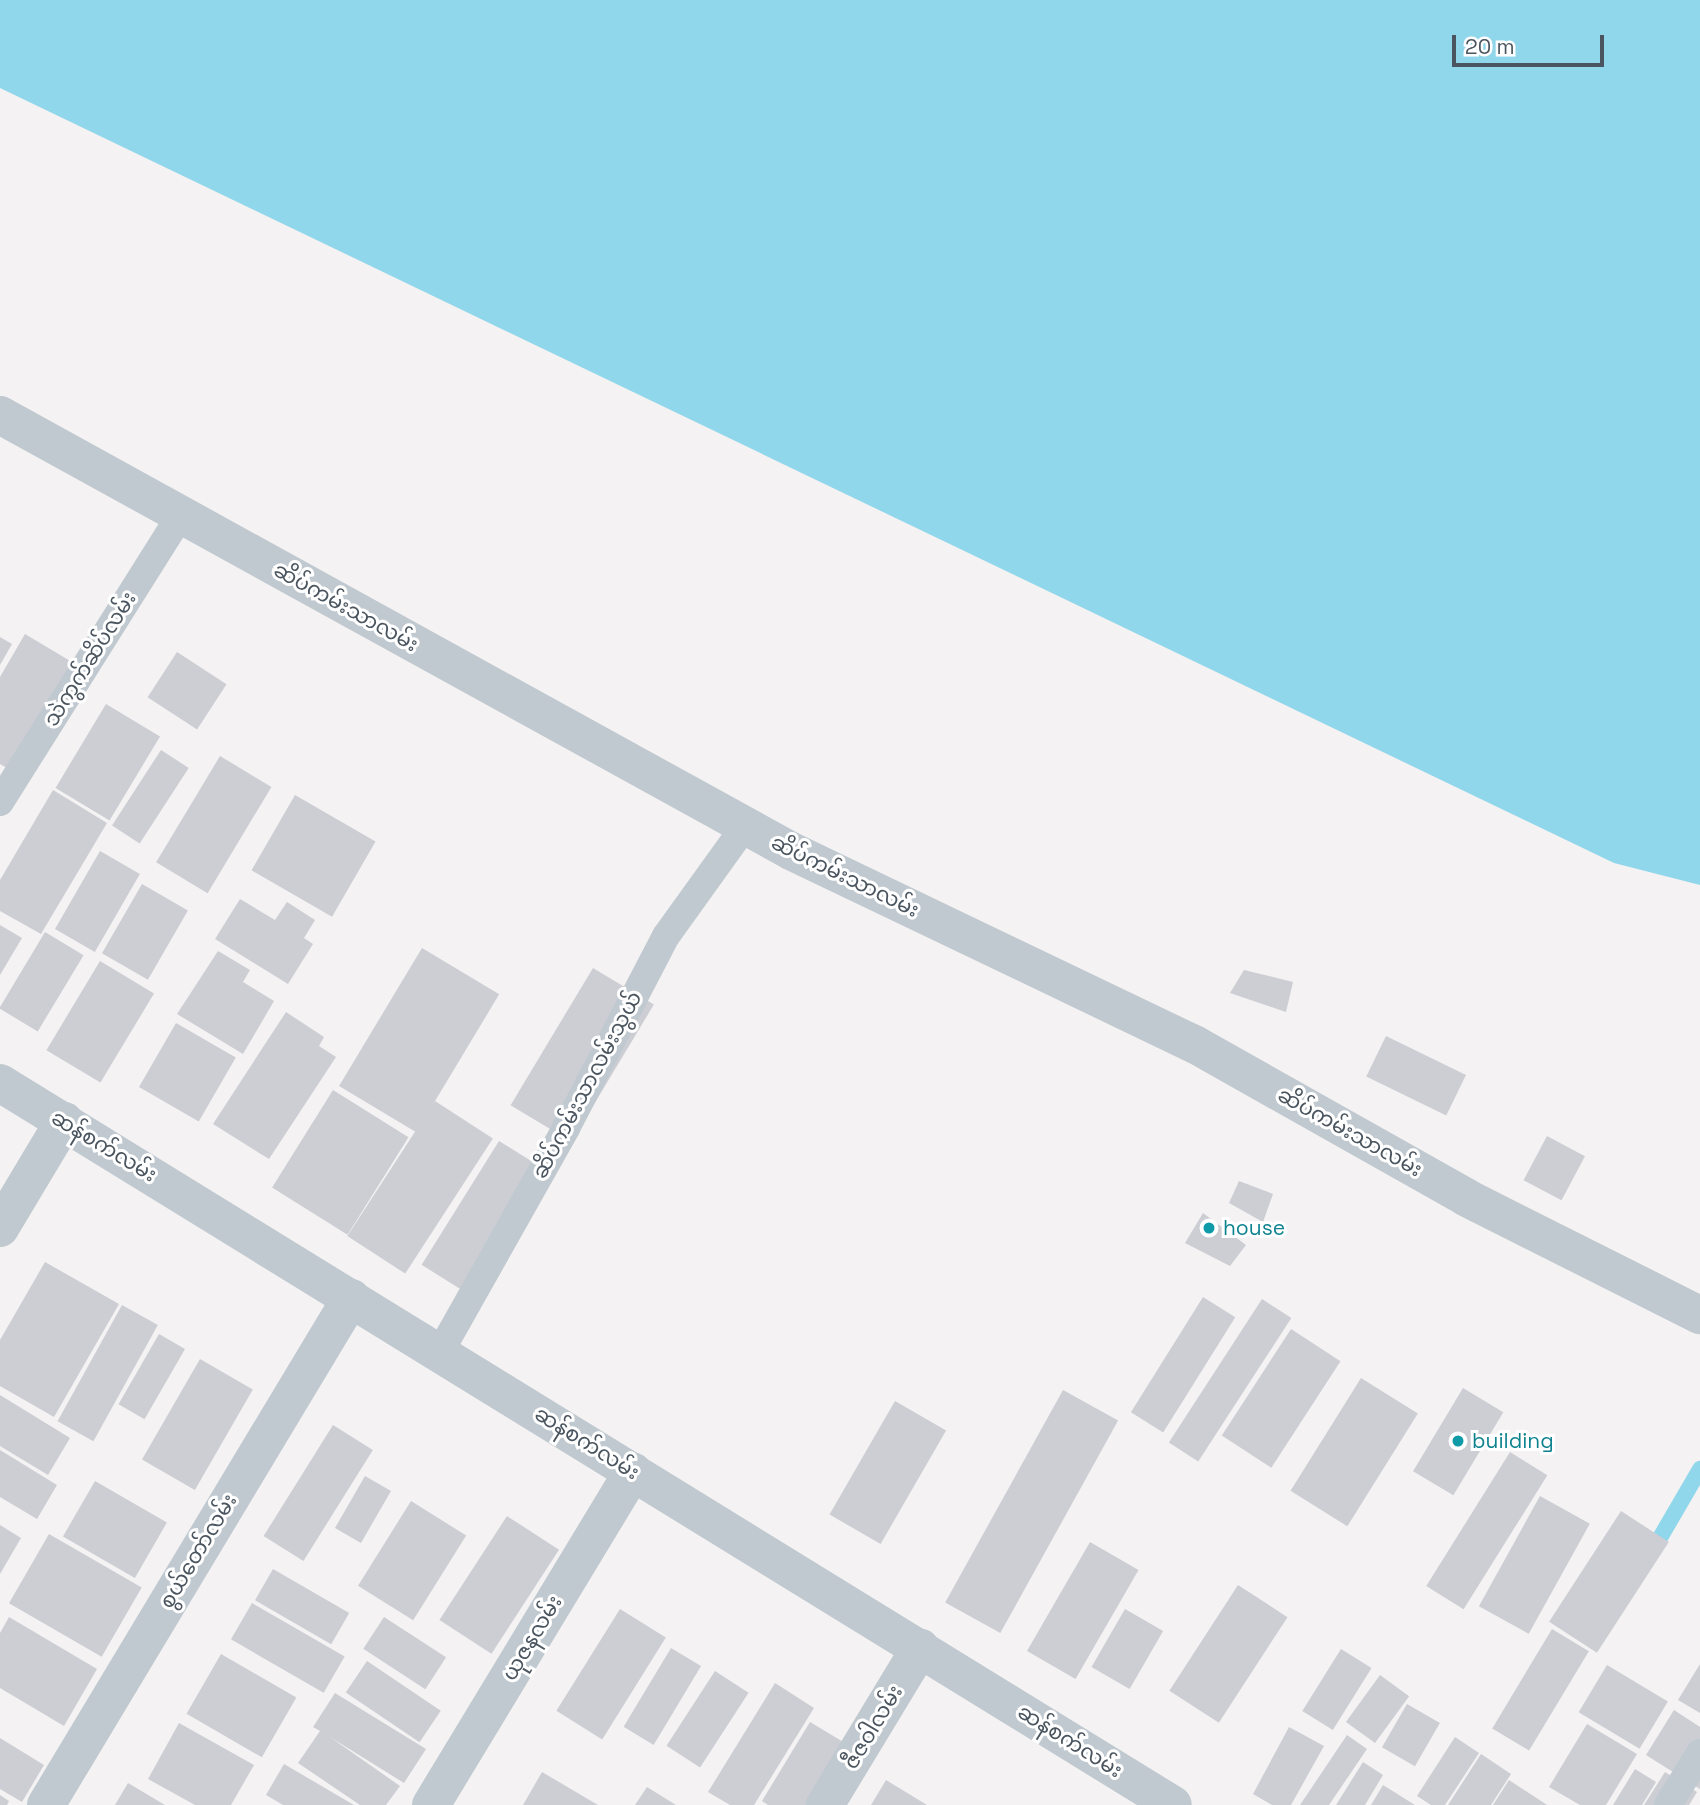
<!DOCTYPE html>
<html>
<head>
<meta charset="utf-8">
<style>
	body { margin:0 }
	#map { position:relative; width:1700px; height:1805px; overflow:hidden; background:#f4f2f2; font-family:"Space Grotesk","Noto Sans Myanmar",sans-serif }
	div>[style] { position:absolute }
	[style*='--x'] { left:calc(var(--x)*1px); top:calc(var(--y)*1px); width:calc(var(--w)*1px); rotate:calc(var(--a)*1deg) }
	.water>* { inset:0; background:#91d7eb }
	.stream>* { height:16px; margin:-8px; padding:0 8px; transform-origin:8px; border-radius:8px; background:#91d7eb }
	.building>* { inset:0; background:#ccced4; transform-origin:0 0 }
	.service>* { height:28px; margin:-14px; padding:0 14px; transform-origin:14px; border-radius:14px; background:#c0c9d0 }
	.minor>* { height:38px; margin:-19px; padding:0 19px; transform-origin:19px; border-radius:19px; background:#c0c9d0 }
	.tertiary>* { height:38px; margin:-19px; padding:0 19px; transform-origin:19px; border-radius:19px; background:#c0c9d0 }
	.dots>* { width:19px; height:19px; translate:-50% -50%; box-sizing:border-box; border:4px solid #fff; border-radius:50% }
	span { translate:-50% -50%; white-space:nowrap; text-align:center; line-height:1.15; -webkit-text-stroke:6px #fff; paint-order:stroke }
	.street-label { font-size:21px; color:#4a555f }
	.culture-label { font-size:21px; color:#0d838f }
	.left { translate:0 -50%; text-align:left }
	.scale { position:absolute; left:1452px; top:35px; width:152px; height:32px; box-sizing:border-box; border:4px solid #4a555f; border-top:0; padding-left:9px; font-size:21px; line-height:24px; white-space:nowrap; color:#4a555f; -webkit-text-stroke:5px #fff; paint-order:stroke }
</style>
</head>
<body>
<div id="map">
	<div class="water">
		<i style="clip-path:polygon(0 0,1700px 0,1700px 885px,1614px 863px,0 88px)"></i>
	</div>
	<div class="stream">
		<i style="--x:1657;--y:1543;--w:86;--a:-59.8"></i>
	</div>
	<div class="building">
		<i style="clip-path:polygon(25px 634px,87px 671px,24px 778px,0 764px,0 677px)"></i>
		<i style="clip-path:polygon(0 637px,12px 644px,0 665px)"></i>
		<i style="left:177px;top:652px;width:59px;height:54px;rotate:33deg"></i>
		<i style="left:106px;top:704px;width:63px;height:98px;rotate:31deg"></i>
		<i style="left:161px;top:750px;width:33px;height:90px;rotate:33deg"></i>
		<i style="left:220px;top:756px;width:60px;height:124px;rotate:31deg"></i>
		<i style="clip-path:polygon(53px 790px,107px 823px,41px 934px,0 911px,0 880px)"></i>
		<i style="left:295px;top:795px;width:93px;height:87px;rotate:30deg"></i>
		<i style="left:100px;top:851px;width:46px;height:90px;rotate:30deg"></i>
		<i style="left:142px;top:884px;width:53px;height:80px;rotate:30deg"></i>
		<i style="clip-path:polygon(240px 899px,275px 920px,287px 902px,315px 920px,304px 938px,313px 944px,288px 984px,215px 939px)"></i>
		<i style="clip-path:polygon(0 925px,22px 938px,0 975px)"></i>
		<i style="left:45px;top:932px;width:45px;height:89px;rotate:31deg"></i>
		<i style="left:422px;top:948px;width:90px;height:161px;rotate:31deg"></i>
		<i style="clip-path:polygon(218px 951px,250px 970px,243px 982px,274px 1001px,243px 1054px,177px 1014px)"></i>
		<i style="left:100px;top:961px;width:63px;height:104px;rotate:31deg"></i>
		<i style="left:593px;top:968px;width:71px;height:160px;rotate:31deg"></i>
		<i style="clip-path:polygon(1244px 970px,1293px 982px,1286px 1012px,1230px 993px)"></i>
		<i style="clip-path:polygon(286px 1012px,324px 1037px,319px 1046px,336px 1057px,269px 1159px,213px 1124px)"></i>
		<i style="left:176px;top:1023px;width:69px;height:74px;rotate:30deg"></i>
		<i style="left:1386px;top:1036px;width:89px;height:45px;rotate:26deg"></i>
		<i style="left:333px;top:1090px;width:89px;height:115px;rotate:32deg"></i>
		<i style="left:435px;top:1101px;width:69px;height:161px;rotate:33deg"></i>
		<i style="left:1547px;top:1136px;width:43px;height:50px;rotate:28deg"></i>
		<i style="left:499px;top:1141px;width:62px;height:146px;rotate:32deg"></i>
		<i style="clip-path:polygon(1239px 1181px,1273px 1194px,1263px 1222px,1229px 1203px)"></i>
		<i style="clip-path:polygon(1203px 1213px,1246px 1245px,1230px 1266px,1185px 1243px)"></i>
		<i style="clip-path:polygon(45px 1262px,119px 1304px,54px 1417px,0 1386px,0 1340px)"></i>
		<i style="left:1203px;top:1297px;width:38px;height:136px;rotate:32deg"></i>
		<i style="left:1262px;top:1299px;width:35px;height:171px;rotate:33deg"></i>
		<i style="left:122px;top:1305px;width:41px;height:133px;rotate:29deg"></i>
		<i style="left:1291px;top:1329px;width:59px;height:127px;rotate:33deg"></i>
		<i style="left:159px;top:1334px;width:30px;height:81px;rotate:30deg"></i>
		<i style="left:200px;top:1359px;width:61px;height:116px;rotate:30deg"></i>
		<i style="left:1361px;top:1378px;width:67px;height:133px;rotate:32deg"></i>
		<i style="left:1463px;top:1388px;width:47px;height:97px;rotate:31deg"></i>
		<i style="left:1063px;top:1390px;width:63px;height:243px;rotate:29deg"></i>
		<i style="clip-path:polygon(0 1395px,70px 1438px,48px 1475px,0 1446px)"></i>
		<i style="left:895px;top:1401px;width:59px;height:131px;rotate:30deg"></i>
		<i style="left:333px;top:1425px;width:47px;height:131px;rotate:32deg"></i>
		<i style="clip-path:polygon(0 1450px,57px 1485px,37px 1519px,0 1497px)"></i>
		<i style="left:1510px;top:1452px;width:44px;height:158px;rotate:32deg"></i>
		<i style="left:365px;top:1476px;width:30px;height:60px;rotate:30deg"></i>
		<i style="left:95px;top:1481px;width:83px;height:64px;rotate:30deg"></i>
		<i style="left:1540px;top:1496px;width:57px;height:126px;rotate:29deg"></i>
		<i style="left:411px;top:1501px;width:65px;height:100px;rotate:32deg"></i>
		<i style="left:1621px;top:1511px;width:57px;height:132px;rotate:33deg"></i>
		<i style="left:507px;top:1516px;width:62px;height:124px;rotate:33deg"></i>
		<i style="clip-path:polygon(0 1525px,21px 1538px,0 1574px)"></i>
		<i style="left:49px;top:1534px;width:107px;height:80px;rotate:30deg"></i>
		<i style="left:1090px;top:1542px;width:56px;height:126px;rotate:30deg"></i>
		<i style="left:273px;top:1569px;width:88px;height:36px;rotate:30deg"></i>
		<i style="left:1238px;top:1585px;width:59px;height:126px;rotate:33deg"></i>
		<i style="left:252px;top:1603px;width:107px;height:42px;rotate:30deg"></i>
		<i style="left:620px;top:1609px;width:54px;height:120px;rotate:32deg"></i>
		<i style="left:1125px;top:1609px;width:44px;height:67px;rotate:30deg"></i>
		<i style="clip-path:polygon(9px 1617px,97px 1669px,64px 1726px,0 1688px,0 1633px)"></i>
		<i style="left:384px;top:1617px;width:74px;height:38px;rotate:33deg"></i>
		<i style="left:1552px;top:1629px;width:43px;height:116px;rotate:31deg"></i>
		<i style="left:671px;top:1648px;width:35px;height:92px;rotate:31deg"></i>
		<i style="left:1341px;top:1649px;width:36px;height:73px;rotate:32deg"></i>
		<i style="left:221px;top:1654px;width:87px;height:69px;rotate:30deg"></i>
		<i style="left:367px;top:1661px;width:89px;height:38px;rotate:34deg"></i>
		<i style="clip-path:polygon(1700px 1664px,1700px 1713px,1678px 1700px)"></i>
		<i style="left:1607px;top:1665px;width:71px;height:55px;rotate:31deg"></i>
		<i style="left:715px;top:1671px;width:40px;height:89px;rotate:33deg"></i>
		<i style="left:1380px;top:1675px;width:36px;height:58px;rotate:36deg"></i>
		<i style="clip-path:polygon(775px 1683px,814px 1708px,754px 1805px,730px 1805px,708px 1792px)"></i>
		<i style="clip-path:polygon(335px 1693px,426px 1749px,404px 1783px,330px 1737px,400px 1786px,386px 1805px,360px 1805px,298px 1763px,320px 1731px,313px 1727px)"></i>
		<i style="left:1407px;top:1704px;width:38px;height:50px;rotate:30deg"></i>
		<i style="clip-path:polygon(1674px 1710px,1700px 1727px,1700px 1789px,1646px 1755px)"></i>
		<i style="clip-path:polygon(810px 1722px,850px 1746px,814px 1805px,768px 1805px,762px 1801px)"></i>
		<i style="clip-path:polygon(179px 1723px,254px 1765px,231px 1805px,195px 1805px,148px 1779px)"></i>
		<i style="clip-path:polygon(1587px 1724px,1637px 1754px,1606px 1805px,1580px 1805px,1549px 1787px)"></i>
		<i style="clip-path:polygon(1289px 1727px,1324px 1746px,1291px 1805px,1272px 1805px,1253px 1794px)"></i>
		<i style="clip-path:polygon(1347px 1735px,1367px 1749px,1329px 1805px,1300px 1805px)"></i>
		<i style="clip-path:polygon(1455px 1737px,1479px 1753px,1445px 1805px,1431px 1805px,1417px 1796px)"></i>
		<i style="clip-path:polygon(0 1738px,44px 1765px,22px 1802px,0 1789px)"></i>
		<i style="clip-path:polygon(1481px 1754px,1511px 1774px,1491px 1805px,1448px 1805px)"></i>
		<i style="clip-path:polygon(1363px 1762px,1383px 1775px,1365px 1805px,1336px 1805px)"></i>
		<i style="clip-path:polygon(284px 1764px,354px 1805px,283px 1805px,266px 1795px)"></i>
		<i style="clip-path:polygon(1635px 1769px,1656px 1782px,1642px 1805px,1613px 1805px)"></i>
		<i style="clip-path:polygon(542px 1772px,598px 1805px,523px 1805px)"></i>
		<i style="clip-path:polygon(1665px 1772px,1697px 1792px,1689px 1805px,1644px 1805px)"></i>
		<i style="clip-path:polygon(886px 1780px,927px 1805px,871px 1805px)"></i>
		<i style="clip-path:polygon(1509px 1780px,1547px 1805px,1493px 1805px)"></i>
		<i style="clip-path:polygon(128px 1783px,165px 1805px,115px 1805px)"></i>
		<i style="clip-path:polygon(1383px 1785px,1415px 1805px,1371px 1805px)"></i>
		<i style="clip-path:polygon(647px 1787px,676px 1805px,635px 1805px)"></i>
		<i style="clip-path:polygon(0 1795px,9px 1801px,7px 1805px,0 1805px)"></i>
	</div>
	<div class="service">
		<i style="--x:0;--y:802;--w:338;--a:-57.8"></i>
		<i style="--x:440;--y:1352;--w:257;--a:-60.6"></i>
		<i style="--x:566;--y:1128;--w:216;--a:-62.5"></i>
		<i style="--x:666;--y:936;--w:135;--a:-54.3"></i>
		<i style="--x:1668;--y:1805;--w:61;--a:-58.4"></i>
	</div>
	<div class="minor">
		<i style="--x:0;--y:1083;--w:1377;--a:31.61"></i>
		<i style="--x:0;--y:1228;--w:125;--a:-59.1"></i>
		<i style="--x:46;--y:1805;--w:592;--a:-58.97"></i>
		<i style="--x:431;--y:1805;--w:390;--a:-58.8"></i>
		<i style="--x:825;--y:1805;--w:184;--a:-58.8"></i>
	</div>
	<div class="tertiary">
		<i style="--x:0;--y:415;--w:903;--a:28.86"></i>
		<i style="--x:791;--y:851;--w:449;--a:25.6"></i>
		<i style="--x:1196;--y:1045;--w:311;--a:29.4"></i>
		<i style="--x:1467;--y:1198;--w:261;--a:26.7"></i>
	</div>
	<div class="dots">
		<i style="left:1209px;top:1228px;background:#0f9aa8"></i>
		<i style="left:1458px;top:1441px;background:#0f9aa8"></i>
	</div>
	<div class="street-label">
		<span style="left:346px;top:607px;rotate:29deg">ဆိပ်ကမ်းသာလမ်း</span>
		<span style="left:90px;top:659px;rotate:-58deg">သဲကွက်ဆိပ်လမ်း</span>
		<span style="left:845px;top:876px;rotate:26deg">ဆိပ်ကမ်းသာလမ်း</span>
		<span style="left:587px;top:1085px;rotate:-62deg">ဆိပ်ကမ်းသာလမ်းသွယ်</span>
		<span style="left:1350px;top:1132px;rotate:29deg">ဆိပ်ကမ်းသာလမ်း</span>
		<span style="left:104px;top:1146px;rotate:31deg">ဆန်စက်လမ်း</span>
		<span style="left:587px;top:1443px;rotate:32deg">ဆန်စက်လမ်း</span>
		<span style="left:198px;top:1551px;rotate:-59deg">စွယ်တော်လမ်း</span>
		<span style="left:532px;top:1638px;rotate:-59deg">ယုဇနလမ်း</span>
		<span style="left:873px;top:1727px;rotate:-59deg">ဇီဇဝါလမ်း</span>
		<span style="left:1070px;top:1741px;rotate:32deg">ဆန်စက်လမ်း</span>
	</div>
	<div class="culture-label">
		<span class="left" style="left:1223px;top:1228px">house</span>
		<span class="left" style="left:1472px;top:1441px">building</span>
	</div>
	<div class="scale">20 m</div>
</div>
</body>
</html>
